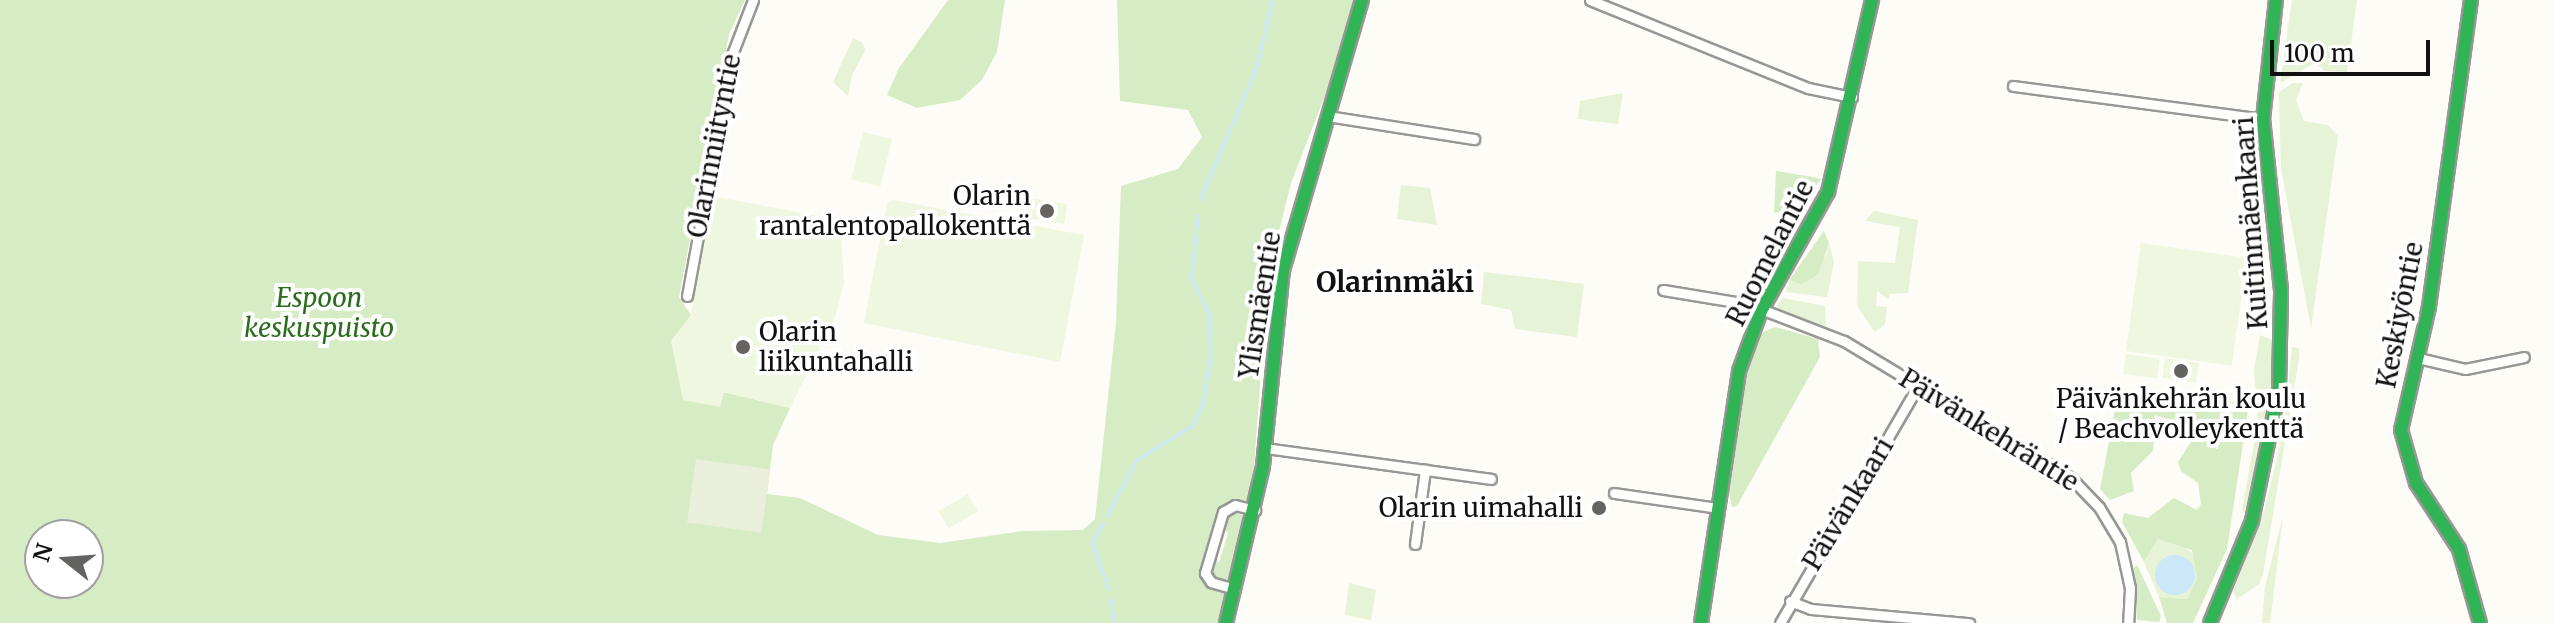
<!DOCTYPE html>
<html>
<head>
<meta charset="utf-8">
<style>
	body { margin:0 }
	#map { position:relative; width:2554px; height:623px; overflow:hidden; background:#fdfcf7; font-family:Merriweather,serif }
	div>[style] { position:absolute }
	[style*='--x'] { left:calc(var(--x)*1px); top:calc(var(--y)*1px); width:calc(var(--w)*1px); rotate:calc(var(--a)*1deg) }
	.green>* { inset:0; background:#e6f3d6 }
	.forest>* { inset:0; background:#d6ecc4 }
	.cemetery>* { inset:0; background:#e9efda; transform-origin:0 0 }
	.pitch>* { inset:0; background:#f0f7e0; transform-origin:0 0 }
	.water>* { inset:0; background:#cce7f8 }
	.round { border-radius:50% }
	.stream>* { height:3px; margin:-1.5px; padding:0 1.5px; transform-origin:1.5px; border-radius:1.5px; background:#cce7f8 }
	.roads { filter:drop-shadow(2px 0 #979795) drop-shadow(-2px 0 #979795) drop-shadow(0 2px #979795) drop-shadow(0 -2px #979795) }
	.street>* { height:9px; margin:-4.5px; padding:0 4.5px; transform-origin:4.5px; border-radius:4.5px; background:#fffffe }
	.fast>* { height:12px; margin:-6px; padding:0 6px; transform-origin:6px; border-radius:6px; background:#30b455 }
	.dots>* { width:22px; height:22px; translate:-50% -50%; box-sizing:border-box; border:4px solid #fff; border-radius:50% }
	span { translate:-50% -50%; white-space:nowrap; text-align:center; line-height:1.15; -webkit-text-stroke:8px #fff; paint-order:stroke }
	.street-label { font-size:26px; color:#111 }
	.poi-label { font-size:26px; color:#111 }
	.right { translate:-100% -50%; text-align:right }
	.left { translate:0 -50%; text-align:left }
	.park-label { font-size:26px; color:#2a6d1c; font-style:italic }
	.neighbourhood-label { font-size:28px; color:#111; font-weight:700 }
	.north { position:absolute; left:24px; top:519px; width:80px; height:80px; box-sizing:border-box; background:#fff; border:2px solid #a0a0a0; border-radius:50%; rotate:287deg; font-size:22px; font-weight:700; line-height:32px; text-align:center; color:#111 }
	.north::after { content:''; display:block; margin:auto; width:28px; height:36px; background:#646362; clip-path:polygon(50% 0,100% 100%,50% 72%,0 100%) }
	.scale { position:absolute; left:2270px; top:40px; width:160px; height:36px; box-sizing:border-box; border:4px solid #111; border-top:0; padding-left:10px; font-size:24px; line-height:28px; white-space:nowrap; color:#111; -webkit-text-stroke:6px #fff; paint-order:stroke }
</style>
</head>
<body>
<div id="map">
	<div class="green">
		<i style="clip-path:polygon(2292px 0,2357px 0,2347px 72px,2325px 71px,2315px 63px,2280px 83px)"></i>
		<i style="clip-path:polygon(853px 38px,863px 43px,865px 51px,852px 75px,848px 96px,833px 82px)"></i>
		<i style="clip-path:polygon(2293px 83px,2303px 83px,2296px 100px,2304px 121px,2328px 125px,2338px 136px,2311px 328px,2281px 168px,2279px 92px)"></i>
		<i style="clip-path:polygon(1623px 93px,1618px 124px,1578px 119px,1580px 101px)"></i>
		<i style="clip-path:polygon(1401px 185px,1430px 188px,1437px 225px,1397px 219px)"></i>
		<i style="clip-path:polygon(1874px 211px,1918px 220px,1908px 293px,1890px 294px,1888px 299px,1877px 291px,1876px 306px,1887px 307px,1885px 324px,1875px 332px,1857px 306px,1858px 261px,1895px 263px,1900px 227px,1865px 221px)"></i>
		<i style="clip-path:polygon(1829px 243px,1834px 262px,1827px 297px,1786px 292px,1789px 280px,1794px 282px,1826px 256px)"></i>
		<i style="clip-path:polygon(1484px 272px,1584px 284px,1577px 337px,1515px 329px,1511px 310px,1481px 304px)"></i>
		<i style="clip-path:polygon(1783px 298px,1825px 306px,1826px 327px,1780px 313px,1777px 305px)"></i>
		<i style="clip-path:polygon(2260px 335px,2275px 341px,2274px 368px,2247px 515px,2242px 510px,2258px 421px,2254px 370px)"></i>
		<i style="clip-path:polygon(2292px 347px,2299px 348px,2299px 358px,2263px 574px,2259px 584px,2237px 599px,2233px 592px,2265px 508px,2284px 428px)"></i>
		<i style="clip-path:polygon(2283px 516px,2270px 623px,2262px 623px,2265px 586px)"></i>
		<i style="clip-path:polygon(2158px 539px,2178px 542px,2197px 557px,2197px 580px,2187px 599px,2159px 597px,2144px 562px)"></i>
		<i style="clip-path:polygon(1349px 583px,1376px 590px,1371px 620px,1345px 615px)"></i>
	</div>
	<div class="forest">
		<i style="clip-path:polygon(evenodd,0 0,745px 0,729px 34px,679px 297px,691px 315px,679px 336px,723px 392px,790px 408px,773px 445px,767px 494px,800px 498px,878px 535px,940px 543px,1023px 531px,1083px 530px,1095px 519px,1116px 322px,1121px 186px,1178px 169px,1202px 137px,1188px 110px,1120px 101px,1117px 0,1355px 0,1345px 44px,1291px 183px,1269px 271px,1252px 491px,1249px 500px,1231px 502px,1219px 513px,1201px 576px,1226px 595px,1219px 623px,0 623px,0 0,40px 535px,88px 535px,88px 583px,40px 583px,40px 535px)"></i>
		<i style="clip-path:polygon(948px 0,1005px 0,997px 52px,982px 80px,960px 100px,917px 108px,887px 95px,899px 68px)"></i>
		<i style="clip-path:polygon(1776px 171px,1813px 177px,1821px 179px,1811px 193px,1787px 190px,1784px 210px,1774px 213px)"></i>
		<i style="clip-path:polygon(1824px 231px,1829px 243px,1818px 275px,1801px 284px,1789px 280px)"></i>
		<i style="clip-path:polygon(1775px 327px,1818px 339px,1820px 357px,1737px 506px,1732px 507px,1728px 488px,1741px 392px,1756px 343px,1763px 332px)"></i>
		<i style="clip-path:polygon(2119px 388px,2249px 404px,2227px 549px,2193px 623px,2167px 623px,2159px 597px,2187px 599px,2197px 579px,2192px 550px,2158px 539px,2144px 562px,2122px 522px,2124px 513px,2148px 518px,2174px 498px,2197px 510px,2201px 504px,2198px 483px,2181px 471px,2178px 462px,2191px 442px,2208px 430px,2206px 422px,2187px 425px,2155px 415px,2153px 451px,2131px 473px,2134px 491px,2110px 500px,2100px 489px)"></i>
		<i style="clip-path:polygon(1229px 509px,1246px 517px,1231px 578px,1223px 580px,1212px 577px,1209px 569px,1212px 555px,1219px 563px,1228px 533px,1220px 525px)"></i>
		<i style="clip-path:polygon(2137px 565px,2161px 616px,2159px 622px,2137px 620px,2132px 569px)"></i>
	</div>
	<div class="cemetery">
		<i style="left:696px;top:459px;width:75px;height:64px;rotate:8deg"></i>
	</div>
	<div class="pitch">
		<i style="left:863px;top:132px;width:30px;height:49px;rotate:14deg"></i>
		<i style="clip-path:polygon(712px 196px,840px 220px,844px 282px,836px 315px,790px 408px,724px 392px,720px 407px,683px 400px,671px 341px,691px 315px)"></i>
		<i style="left:1029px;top:198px;width:39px;height:20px;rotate:9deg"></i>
		<i style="clip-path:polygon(893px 200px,1084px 235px,1060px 362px,864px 323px,887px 204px)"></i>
		<i style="left:2141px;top:243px;width:107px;height:109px;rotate:8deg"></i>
		<i style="left:2126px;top:354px;width:34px;height:20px;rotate:8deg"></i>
		<i style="left:2165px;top:358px;width:34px;height:20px;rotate:8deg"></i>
		<i style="left:968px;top:494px;width:20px;height:34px;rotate:60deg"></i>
	</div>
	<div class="water">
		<i class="round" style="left:2155px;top:555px;width:40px;height:40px"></i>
	</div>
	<div class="stream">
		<i style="--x:1200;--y:199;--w:142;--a:-66.9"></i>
		<i style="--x:1256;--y:68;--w:70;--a:-76.8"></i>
		<i style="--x:1107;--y:515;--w:62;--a:-62.2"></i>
		<i style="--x:1136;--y:460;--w:67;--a:-31.6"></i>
		<i style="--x:1193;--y:425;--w:26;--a:-67"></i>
		<i style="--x:1203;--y:401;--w:46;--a:-81.2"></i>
		<i style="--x:1210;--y:356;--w:42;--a:-91.4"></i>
		<i style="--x:1209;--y:314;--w:41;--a:-115.9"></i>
		<i style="--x:1191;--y:277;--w:63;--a:-83.7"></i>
		<i style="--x:1103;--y:523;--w:22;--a:120"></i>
		<i style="--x:1092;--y:542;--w:50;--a:71.2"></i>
		<i style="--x:1111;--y:600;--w:23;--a:83"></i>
	</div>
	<div class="roads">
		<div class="street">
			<i style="--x:1590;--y:0;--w:235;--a:22"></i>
			<i style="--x:1808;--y:88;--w:45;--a:11.6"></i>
			<i style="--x:2013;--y:86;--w:252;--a:7.5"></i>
			<i style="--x:1327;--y:116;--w:149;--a:8.9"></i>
			<i style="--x:1663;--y:290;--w:86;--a:9.4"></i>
			<i style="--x:1748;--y:304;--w:103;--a:21.1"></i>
			<i style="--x:1844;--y:341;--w:265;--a:31.1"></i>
			<i style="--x:2071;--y:478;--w:40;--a:46"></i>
			<i style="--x:2099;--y:507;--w:41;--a:59"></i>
			<i style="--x:2120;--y:542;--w:47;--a:77.7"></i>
			<i style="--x:2130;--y:588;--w:35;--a:93"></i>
			<i style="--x:687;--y:296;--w:243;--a:-79.6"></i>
			<i style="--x:731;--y:57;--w:61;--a:-68.9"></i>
			<i style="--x:2418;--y:358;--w:48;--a:13.2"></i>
			<i style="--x:2465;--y:369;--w:60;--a:-11.5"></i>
			<i style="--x:1265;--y:448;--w:228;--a:7.8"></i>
			<i style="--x:1614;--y:493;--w:105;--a:8.2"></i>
			<i style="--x:1415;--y:544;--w:75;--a:-82.3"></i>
			<i style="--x:1235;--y:589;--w:25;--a:-164"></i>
			<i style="--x:1211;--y:582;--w:11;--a:-124"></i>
			<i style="--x:1205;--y:573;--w:64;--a:-73.6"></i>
			<i style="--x:1223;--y:512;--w:14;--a:-30"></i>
			<i style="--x:1235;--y:505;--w:21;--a:14"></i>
			<i style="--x:1790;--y:601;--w:22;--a:21"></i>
			<i style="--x:1811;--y:609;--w:159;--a:5.1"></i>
			<i style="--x:1780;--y:623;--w:274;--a:-59.8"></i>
		</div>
		<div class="fast">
			<i style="--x:2471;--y:0;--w:310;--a:97.8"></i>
			<i style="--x:2429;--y:307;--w:126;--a:102.8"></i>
			<i style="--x:2401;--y:430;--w:55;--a:74.2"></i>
			<i style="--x:2416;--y:483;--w:79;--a:56.9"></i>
			<i style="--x:2459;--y:549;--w:77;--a:74.2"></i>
			<i style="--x:1226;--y:623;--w:161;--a:-76.7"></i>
			<i style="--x:1263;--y:466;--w:197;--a:-84.2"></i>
			<i style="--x:1283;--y:270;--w:281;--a:-73.7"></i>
			<i style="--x:1701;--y:623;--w:255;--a:-81.4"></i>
			<i style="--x:1739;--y:371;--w:64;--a:-69.9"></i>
			<i style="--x:1761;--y:311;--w:137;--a:-60.6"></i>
			<i style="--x:1828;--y:192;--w:197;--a:-77.1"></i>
			<i style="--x:2210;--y:623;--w:110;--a:-67.6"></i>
			<i style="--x:2252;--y:521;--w:135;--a:-78.4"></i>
			<i style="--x:2279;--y:389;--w:99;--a:-88.8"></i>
			<i style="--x:2281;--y:290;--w:172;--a:-96"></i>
			<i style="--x:2263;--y:119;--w:120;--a:-83.8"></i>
		</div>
	</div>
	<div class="dots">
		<i style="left:1047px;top:211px;background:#646362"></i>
		<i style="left:743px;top:347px;background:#646362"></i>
		<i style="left:2181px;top:371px;background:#646362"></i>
		<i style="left:1599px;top:508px;background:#646362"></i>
	</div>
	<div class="street-label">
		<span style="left:714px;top:146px;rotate:-79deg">Olarinniityntie</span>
		<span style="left:2251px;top:223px;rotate:-94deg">Kuitinmäenkaari</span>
		<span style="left:1770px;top:253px;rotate:-63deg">Ruomelantie</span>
		<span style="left:1260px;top:305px;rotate:-81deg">Ylismäentie</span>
		<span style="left:2400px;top:315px;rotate:-79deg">Keskiyöntie</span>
		<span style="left:1989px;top:430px;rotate:32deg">Päivänkehräntie</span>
		<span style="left:1848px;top:504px;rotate:-59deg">Päivänkaari</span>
	</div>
	<div class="poi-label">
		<span class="right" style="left:1031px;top:211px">Olarin<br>rantalentopallokenttä</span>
		<span class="left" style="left:759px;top:347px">Olarin<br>liikuntahalli</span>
		<span style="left:2181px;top:414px">Päivänkehrän koulu<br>/ Beachvolleykenttä</span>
		<span class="right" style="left:1583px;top:508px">Olarin uimahalli</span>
	</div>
	<div class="park-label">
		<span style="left:319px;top:313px">Espoon<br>keskuspuisto</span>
	</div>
	<div class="neighbourhood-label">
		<span style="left:1395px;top:282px">Olarinmäki</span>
	</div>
	<div class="north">N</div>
	<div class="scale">100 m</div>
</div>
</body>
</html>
